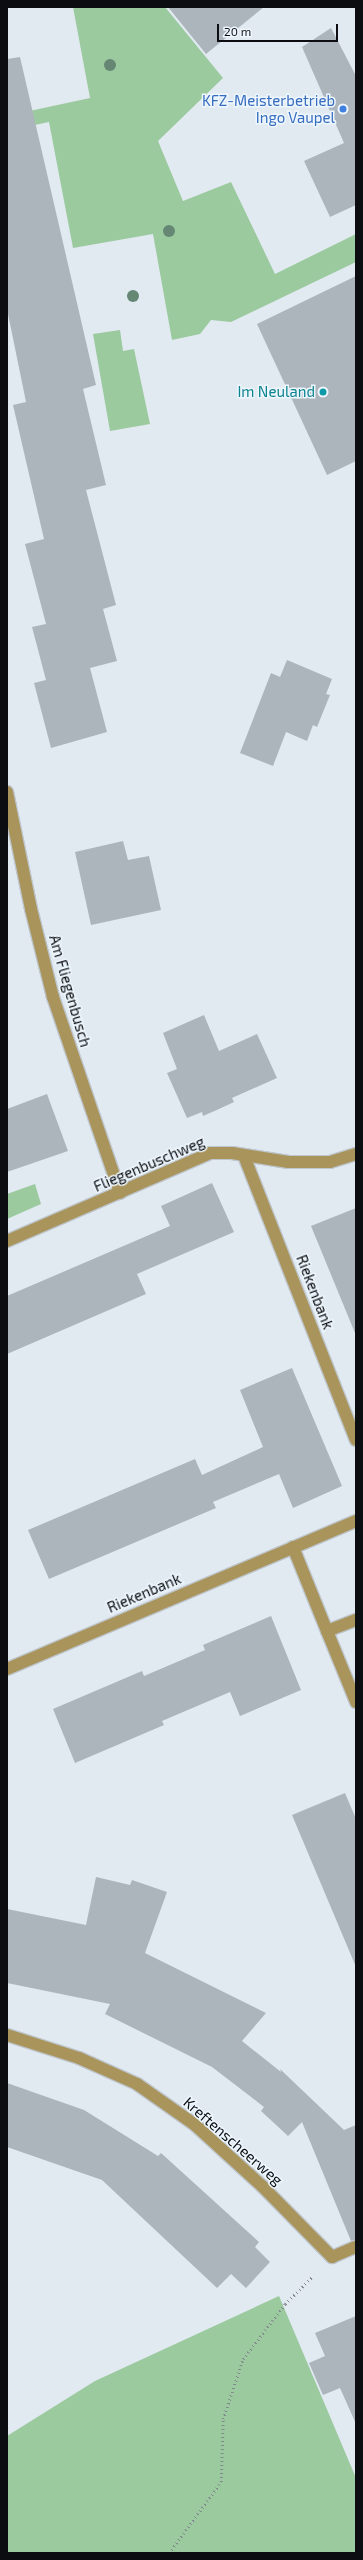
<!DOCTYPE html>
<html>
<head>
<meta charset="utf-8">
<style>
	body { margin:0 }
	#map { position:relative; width:363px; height:2560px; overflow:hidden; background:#e1e9f1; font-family:"Exo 2",sans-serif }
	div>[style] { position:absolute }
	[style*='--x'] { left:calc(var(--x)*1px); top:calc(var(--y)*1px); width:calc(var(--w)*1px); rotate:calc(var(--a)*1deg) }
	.green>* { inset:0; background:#9cca9f }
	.building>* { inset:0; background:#adb5bc }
	.path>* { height:2.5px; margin-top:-1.25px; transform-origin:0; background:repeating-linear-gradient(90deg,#83888e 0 1px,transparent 0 4px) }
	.roads { filter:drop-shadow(1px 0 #bfc6cd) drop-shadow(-1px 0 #bfc6cd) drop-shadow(0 1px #bfc6cd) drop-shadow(0 -1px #bfc6cd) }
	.street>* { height:12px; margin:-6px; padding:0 6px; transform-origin:6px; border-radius:6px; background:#a9955c }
	.trees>* { width:12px; height:12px; margin:-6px; border-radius:50%; background:#658773 }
	.dots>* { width:11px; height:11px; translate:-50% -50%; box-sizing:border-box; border:2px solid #eef7fe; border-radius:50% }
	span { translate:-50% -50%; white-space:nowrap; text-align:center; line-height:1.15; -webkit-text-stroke:3px #eef7fe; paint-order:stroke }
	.shop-label { font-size:15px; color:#366cbe }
	.right { translate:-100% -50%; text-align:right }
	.culture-label { font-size:15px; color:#0d838f }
	.street-label { font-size:15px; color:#0b0d10 }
	.frame { position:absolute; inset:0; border:8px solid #0b0d10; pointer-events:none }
	.scale { position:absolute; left:217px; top:24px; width:121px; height:18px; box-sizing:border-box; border:2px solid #0b0d10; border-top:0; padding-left:5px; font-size:12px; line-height:14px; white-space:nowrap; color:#0b0d10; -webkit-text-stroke:3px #eef7fe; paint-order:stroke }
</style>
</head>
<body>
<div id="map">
	<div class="green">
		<i style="clip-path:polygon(73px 7px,165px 7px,223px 78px,158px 141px,183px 201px,231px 182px,275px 274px,356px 234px,356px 262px,231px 322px,211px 320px,200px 334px,172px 340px,153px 234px,73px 248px,49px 122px,16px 129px,11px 115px,90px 98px)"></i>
		<i style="clip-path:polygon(120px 330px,123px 351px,134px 349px,150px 424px,110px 431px,93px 334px)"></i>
		<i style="clip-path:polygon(35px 1184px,41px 1204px,7px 1219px,7px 1194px)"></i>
		<i style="clip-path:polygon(279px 2296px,356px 2478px,356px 2553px,7px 2553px,7px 2436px,95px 2381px)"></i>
	</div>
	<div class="building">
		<i style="clip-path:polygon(168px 7px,264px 7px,206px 54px)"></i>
		<i style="clip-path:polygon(331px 28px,356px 76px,356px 205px,330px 217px,304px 161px,344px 143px,302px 47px)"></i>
		<i style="clip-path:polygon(20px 57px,96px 385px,83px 389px,106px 485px,86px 490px,116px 605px,103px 609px,117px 661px,90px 668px,107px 732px,51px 748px,34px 683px,46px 680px,32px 627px,46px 624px,25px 544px,44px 539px,13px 405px,26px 402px,7px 309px,7px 59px)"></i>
		<i style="clip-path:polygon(356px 276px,356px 461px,327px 475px,257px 324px)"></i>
		<i style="clip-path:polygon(287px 660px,332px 679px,326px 694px,330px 695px,317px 727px,313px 725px,307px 741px,286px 732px,273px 766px,240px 753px,271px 673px,280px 677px)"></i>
		<i style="clip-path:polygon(123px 841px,128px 860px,149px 856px,161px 910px,91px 925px,75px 852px)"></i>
		<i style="clip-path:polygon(204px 1015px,219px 1051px,257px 1034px,277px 1078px,232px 1098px,234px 1102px,219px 1109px,203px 1116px,202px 1112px,187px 1118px,167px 1073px,177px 1069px,163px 1033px)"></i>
		<i style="clip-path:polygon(47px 1094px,68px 1151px,7px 1172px,7px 1109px)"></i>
		<i style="clip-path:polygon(212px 1183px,234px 1232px,137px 1274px,146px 1294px,7px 1354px,7px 1296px,170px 1226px,161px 1206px)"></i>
		<i style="clip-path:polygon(356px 1208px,356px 1333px,355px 1333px,311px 1226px)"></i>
		<i style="clip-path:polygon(292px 1368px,342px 1486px,293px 1508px,279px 1474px,213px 1502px,216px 1508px,49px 1579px,28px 1530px,195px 1459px,202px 1475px,263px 1447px,240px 1390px)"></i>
		<i style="clip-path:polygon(271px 1616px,301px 1690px,240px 1716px,230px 1692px,162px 1721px,164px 1725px,75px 1763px,53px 1709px,142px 1671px,144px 1676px,205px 1650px,203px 1645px)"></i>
		<i style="clip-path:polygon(345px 1793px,356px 1819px,356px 1967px,292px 1815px)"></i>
		<i style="clip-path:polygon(96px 1877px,130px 1885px,132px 1880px,167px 1892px,145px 1953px,266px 2013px,242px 2041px,281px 2072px,280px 2069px,344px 2130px,356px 2125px,356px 2240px,351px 2241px,302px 2122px,288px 2136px,261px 2111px,264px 2107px,212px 2067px,105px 2014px,110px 2004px,7px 1983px,7px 1909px,86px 1925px)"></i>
		<i style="clip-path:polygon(7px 2083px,84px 2110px,158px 2156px,161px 2153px,259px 2242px,255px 2247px,270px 2262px,246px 2288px,231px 2274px,217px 2288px,102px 2180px,7px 2147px)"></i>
		<i style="clip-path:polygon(356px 2316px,356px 2424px,340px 2388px,323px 2395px,309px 2363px,325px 2356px,315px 2333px)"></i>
	</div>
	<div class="path">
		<i style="--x:169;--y:2553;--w:88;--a:-53.8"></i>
		<i style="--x:221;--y:2482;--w:63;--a:-88.2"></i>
		<i style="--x:223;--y:2419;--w:63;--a:-71.6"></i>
		<i style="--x:243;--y:2359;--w:69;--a:-52.6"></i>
		<i style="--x:285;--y:2304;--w:38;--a:-45"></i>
	</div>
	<div class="roads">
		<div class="street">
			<i style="--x:7;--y:792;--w:119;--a:78.4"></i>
			<i style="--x:31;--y:909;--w:91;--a:76"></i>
			<i style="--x:53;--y:997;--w:207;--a:71.1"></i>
			<i style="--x:244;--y:1156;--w:305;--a:68.5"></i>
			<i style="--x:7;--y:1241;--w:221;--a:-23.4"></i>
			<i style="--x:210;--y:1153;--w:22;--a:0"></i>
			<i style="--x:232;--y:1153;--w:57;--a:9.1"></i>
			<i style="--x:288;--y:1162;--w:42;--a:0"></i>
			<i style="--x:330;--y:1162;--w:27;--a:-17"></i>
			<i style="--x:293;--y:1547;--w:91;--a:68"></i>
			<i style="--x:327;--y:1631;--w:31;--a:-21"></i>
			<i style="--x:327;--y:1631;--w:77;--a:67.8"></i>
			<i style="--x:7;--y:1669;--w:379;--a:-23"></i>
			<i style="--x:7;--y:2035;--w:76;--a:17.7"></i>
			<i style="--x:79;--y:2058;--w:64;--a:24.1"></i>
			<i style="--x:137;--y:2084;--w:70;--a:35.1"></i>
			<i style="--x:194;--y:2124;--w:92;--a:42.4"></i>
			<i style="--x:262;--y:2186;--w:100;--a:45.4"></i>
			<i style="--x:332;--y:2257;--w:26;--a:-23"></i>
		</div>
	</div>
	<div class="trees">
		<i style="left:110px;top:65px"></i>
		<i style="left:169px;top:231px"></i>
		<i style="left:133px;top:296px"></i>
	</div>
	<div class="dots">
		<i style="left:343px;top:109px;background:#3f7fe0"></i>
		<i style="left:323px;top:392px;background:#0f9aa8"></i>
	</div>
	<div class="shop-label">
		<span class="right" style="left:335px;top:109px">KFZ-Meisterbetrieb<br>Ingo Vaupel</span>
	</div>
	<div class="culture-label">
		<span class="right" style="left:315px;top:392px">Im Neuland</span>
	</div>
	<div class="street-label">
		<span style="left:70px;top:991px;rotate:74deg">Am Fliegenbusch</span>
		<span style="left:149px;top:1164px;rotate:-23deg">Fliegenbuschweg</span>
		<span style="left:315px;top:1292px;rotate:69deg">Riekenbank</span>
		<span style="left:144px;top:1593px;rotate:-23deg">Riekenbank</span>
		<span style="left:233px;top:2141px;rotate:41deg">Kreftenscheerweg</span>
	</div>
	<div class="frame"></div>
	<div class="scale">20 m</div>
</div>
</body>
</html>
